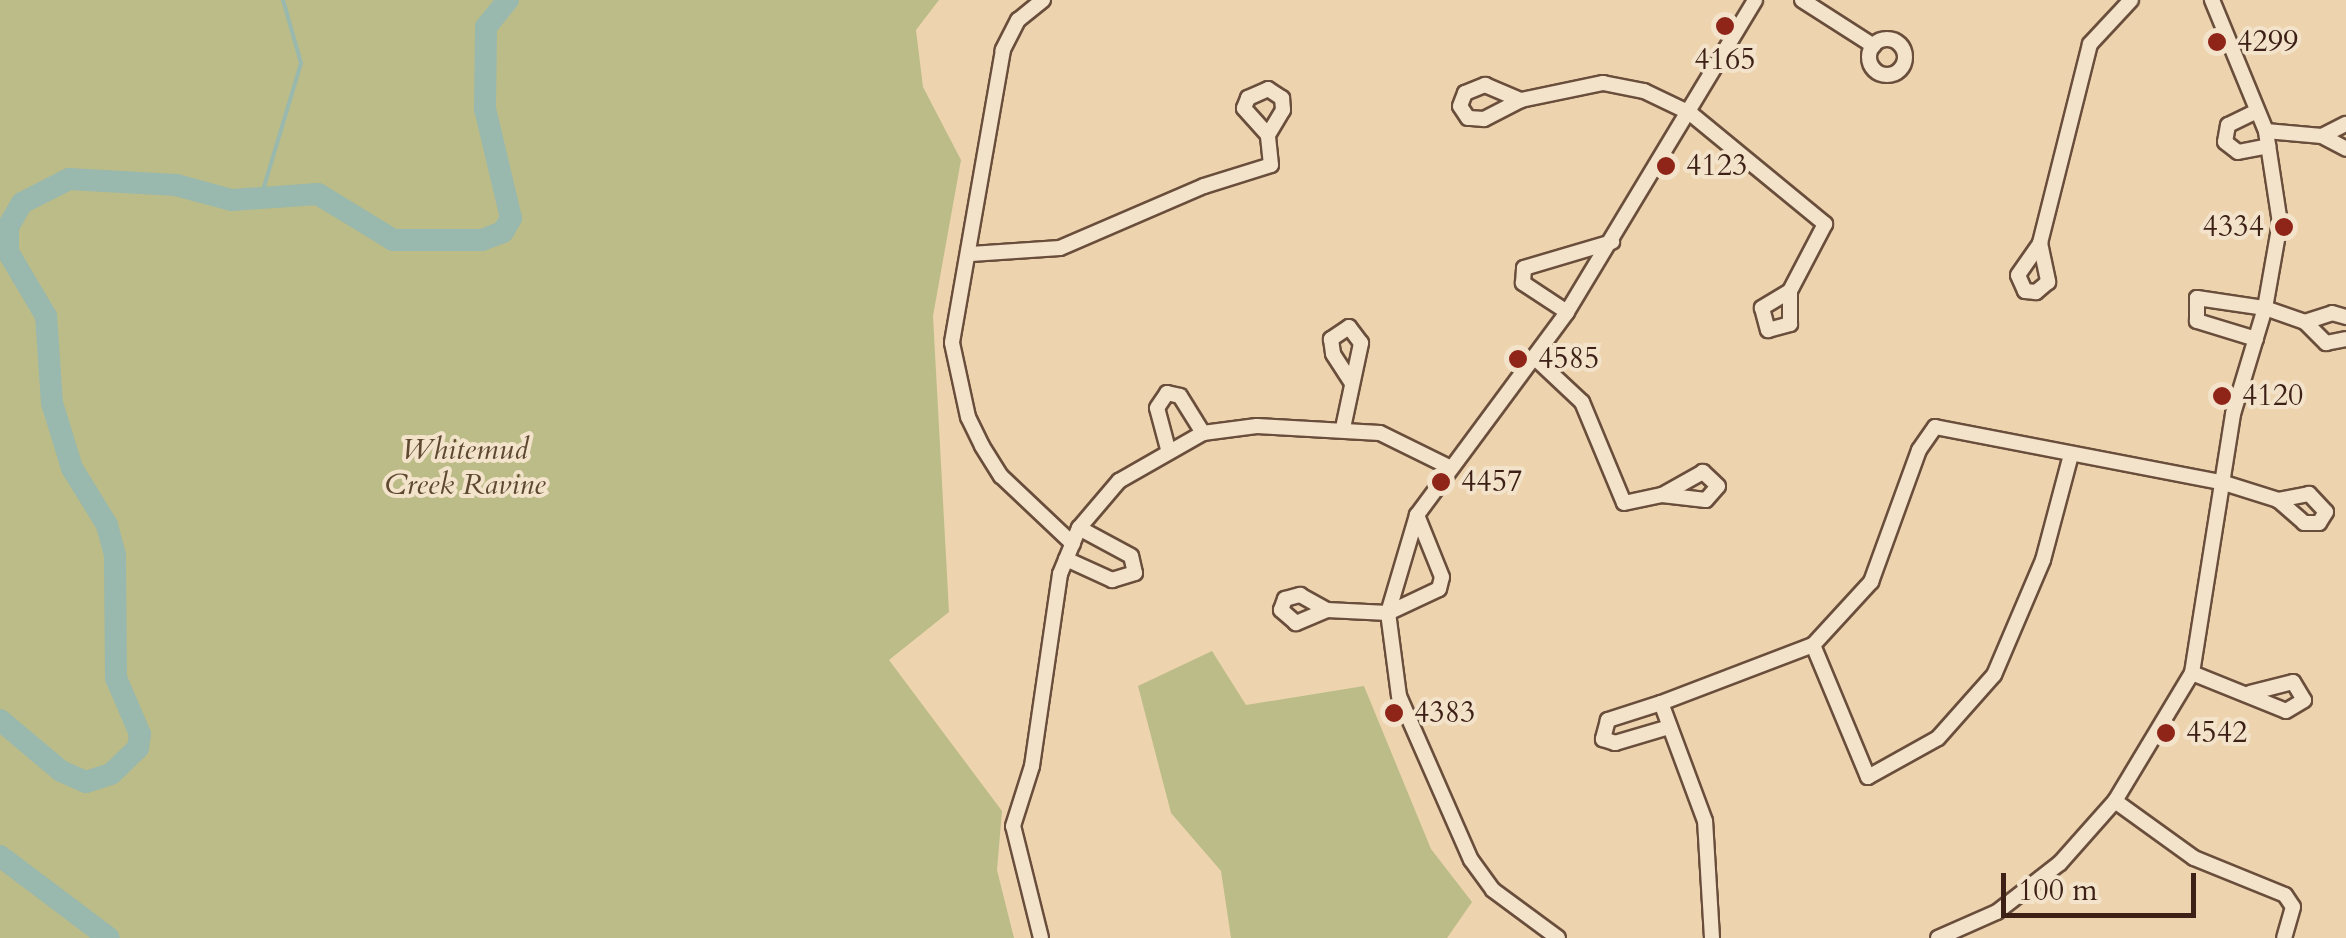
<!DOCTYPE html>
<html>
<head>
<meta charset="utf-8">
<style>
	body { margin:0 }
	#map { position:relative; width:2346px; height:938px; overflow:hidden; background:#edd4af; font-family:Cardo,serif }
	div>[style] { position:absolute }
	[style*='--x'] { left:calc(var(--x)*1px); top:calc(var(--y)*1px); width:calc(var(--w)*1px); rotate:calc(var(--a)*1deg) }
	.green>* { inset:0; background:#bcbc88 }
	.stream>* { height:4px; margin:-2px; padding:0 2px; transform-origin:2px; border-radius:2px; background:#99b8ae }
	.river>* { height:22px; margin:-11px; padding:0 11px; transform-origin:11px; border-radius:11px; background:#99b8ae }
	.roads { filter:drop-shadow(2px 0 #6a4e3c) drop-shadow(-2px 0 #6a4e3c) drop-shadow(0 2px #6a4e3c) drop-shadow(0 -2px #6a4e3c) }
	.minor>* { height:14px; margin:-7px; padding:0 7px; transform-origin:7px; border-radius:7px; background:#f3e3cb }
	.minor>.ring { margin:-7px; padding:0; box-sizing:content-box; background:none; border:14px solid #f3e3cb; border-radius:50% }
	.dots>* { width:28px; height:28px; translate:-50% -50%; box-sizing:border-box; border:5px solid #f3e3cb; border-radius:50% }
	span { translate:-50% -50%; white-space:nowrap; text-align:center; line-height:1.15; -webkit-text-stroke:8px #f3e3cb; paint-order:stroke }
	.poi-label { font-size:30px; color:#3e2116 }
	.left { translate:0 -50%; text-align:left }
	.right { translate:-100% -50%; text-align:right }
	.park-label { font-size:30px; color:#5e4832; font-style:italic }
	.scale { position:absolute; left:2001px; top:873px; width:195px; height:45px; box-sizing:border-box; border:5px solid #3e2116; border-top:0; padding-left:12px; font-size:30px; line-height:35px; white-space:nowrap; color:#3e2116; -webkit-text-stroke:8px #f3e3cb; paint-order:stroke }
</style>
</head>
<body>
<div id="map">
	<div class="green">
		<i style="clip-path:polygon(0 0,939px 0,916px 30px,923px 87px,961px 160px,933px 316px,949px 612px,889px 660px,1002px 811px,997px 870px,1014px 938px,0 938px)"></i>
		<i style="clip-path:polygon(1212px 651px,1246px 705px,1364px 686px,1431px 849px,1472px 902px,1447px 938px,1231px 938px,1221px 871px,1171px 813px,1138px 686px)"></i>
	</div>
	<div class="stream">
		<i style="--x:260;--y:200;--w:143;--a:-73.3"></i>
		<i style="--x:301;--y:63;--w:66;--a:-105.9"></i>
	</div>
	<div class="river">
		<i style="--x:0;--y:720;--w:80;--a:39.9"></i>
		<i style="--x:61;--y:771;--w:27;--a:24"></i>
		<i style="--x:86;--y:782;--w:26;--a:-18"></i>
		<i style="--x:111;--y:774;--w:37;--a:-44"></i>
		<i style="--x:138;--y:748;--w:14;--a:-82"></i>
		<i style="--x:140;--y:734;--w:61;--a:-113.2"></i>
		<i style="--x:116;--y:678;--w:123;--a:-90.5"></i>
		<i style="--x:115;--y:555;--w:31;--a:-105"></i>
		<i style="--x:107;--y:525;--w:67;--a:-121.6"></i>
		<i style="--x:72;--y:468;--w:68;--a:-107.1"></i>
		<i style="--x:52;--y:403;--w:87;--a:-93.9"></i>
		<i style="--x:46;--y:316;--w:74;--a:-120.7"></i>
		<i style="--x:8;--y:252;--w:25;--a:-90"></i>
		<i style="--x:8;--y:227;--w:28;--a:-60"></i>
		<i style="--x:22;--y:203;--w:53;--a:-27.1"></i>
		<i style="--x:69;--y:179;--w:107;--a:3.2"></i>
		<i style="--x:176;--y:185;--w:58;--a:15"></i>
		<i style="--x:232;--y:200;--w:86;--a:-4"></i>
		<i style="--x:318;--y:194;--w:88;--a:31.5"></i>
		<i style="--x:393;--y:240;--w:89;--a:0"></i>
		<i style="--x:482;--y:240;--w:22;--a:-21"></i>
		<i style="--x:503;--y:232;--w:16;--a:-60"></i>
		<i style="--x:511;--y:218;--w:112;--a:-103.4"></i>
		<i style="--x:485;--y:109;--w:82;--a:-89.3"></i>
		<i style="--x:486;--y:27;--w:35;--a:-51"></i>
		<i style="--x:0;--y:856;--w:136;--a:37"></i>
	</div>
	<div class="roads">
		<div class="minor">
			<i style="--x:1043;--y:0;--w:32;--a:141"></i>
			<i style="--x:1018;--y:20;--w:34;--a:117"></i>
			<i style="--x:1003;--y:50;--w:297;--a:99.9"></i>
			<i style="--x:952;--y:343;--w:76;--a:77.8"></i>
			<i style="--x:968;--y:417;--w:32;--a:64"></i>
			<i style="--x:982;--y:446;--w:36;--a:58"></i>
			<i style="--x:1001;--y:476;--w:99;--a:43.4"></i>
			<i style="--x:1802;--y:0;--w:85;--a:32.6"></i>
			<i class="ring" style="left:1869px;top:39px;width:22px;height:22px"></i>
			<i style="--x:1521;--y:100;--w:42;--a:152.8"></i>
			<i style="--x:1484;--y:119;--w:16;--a:-176"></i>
			<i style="--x:1468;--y:118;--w:14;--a:-124"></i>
			<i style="--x:1460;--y:106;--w:14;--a:-69"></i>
			<i style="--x:1465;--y:93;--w:22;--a:-22"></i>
			<i style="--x:1485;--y:85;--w:39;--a:23"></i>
			<i style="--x:1521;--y:100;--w:84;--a:-11.7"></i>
			<i style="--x:1603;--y:83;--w:42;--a:11"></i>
			<i style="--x:1644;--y:91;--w:51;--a:25.6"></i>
			<i style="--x:1690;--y:113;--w:175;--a:39.4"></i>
			<i style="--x:1825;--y:224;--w:76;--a:117.6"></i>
			<i style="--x:1790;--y:291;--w:33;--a:149"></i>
			<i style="--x:1762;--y:308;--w:23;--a:75"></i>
			<i style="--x:1768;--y:330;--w:23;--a:-15"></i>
			<i style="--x:1790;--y:324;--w:33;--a:-90"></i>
			<i style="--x:2257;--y:111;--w:32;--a:154"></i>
			<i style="--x:2228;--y:125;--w:17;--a:100"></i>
			<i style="--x:2225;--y:142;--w:16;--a:38"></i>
			<i style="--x:2238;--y:152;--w:31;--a:-11"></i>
			<i style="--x:2266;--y:131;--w:56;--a:5.1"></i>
			<i style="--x:2322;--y:136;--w:27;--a:28"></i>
			<i style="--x:2322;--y:136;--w:27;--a:-27"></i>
			<i style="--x:2040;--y:243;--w:40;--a:78"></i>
			<i style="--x:2048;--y:282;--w:16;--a:140"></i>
			<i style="--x:2036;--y:292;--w:11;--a:-175"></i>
			<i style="--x:2025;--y:291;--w:17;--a:-114"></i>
			<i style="--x:2018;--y:275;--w:39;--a:-55"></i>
			<i style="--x:2040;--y:243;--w:205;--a:-75.9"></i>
			<i style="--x:2090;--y:44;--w:60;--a:-47"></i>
			<i style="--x:971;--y:254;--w:89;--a:-3.9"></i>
			<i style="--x:1060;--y:248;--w:157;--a:-23.3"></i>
			<i style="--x:1204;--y:186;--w:70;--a:-17.4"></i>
			<i style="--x:1271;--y:165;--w:30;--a:-96"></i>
			<i style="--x:1268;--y:135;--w:36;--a:-132"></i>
			<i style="--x:1244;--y:108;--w:11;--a:-68"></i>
			<i style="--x:1248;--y:98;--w:22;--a:-24"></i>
			<i style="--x:1268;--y:89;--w:17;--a:33"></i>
			<i style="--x:1282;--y:98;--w:12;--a:85"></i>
			<i style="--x:1283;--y:110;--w:29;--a:121"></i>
			<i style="--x:1567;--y:312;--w:53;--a:-146.6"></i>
			<i style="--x:1523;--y:283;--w:15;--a:-86"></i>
			<i style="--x:1524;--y:268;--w:92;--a:-16.5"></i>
			<i style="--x:2305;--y:322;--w:28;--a:-18"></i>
			<i style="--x:2332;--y:313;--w:15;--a:16"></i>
			<i style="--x:2256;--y:339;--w:62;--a:-163"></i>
			<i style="--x:2197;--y:321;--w:23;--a:-90"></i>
			<i style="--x:2197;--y:298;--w:69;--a:8.4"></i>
			<i style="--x:2265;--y:308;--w:42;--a:19.3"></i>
			<i style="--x:2305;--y:322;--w:30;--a:45"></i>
			<i style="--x:2326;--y:343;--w:20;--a:-11"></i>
			<i style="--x:1536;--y:359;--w:63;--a:43.1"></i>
			<i style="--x:1582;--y:402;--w:109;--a:67.4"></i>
			<i style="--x:1624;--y:503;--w:39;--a:-12"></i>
			<i style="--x:1662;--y:495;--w:44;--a:6.5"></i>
			<i style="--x:1706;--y:500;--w:18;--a:-49"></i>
			<i style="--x:1718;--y:486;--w:21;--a:-137"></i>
			<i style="--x:1703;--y:472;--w:47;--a:150.7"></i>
			<i style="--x:1343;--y:428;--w:87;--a:-78"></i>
			<i style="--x:1361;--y:343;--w:20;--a:-127"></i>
			<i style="--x:1349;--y:327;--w:22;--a:146"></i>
			<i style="--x:1331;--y:339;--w:15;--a:82"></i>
			<i style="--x:1333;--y:354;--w:33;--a:57"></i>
			<i style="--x:1168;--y:449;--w:42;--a:-105"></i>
			<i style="--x:1157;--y:408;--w:18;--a:-56"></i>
			<i style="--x:1167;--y:393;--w:13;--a:13"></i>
			<i style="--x:1180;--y:396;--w:44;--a:58.1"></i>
			<i style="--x:1066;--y:559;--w:51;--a:24.5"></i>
			<i style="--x:1112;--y:580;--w:24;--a:-17"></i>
			<i style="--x:1135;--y:573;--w:17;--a:-103"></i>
			<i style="--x:1131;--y:556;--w:59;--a:-151.7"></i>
			<i style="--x:1327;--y:610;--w:34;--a:157"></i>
			<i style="--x:1296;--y:623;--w:20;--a:-139"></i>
			<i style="--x:1281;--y:610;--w:12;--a:-70"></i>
			<i style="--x:1285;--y:599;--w:16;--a:-15"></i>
			<i style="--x:1300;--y:595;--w:31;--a:29"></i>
			<i style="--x:1327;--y:610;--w:61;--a:2.8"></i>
			<i style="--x:1388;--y:613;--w:56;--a:-25.2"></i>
			<i style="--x:1439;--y:589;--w:12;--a:-76"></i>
			<i style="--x:1442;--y:577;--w:67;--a:-112"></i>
			<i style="--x:1813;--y:645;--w:143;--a:67.4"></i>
			<i style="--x:1868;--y:777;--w:80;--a:-29.1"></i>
			<i style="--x:1938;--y:738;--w:84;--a:-48.4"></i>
			<i style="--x:1994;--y:675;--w:125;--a:-66.9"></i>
			<i style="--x:2043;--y:560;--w:109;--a:-75.1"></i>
			<i style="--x:2192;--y:673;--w:101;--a:22"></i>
			<i style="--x:2286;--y:711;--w:21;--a:-31"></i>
			<i style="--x:2304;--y:700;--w:21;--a:-121"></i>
			<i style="--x:2293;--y:682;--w:44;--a:165.7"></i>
			<i style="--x:1661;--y:703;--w:56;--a:162.2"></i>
			<i style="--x:1608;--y:720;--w:20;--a:105"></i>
			<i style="--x:1603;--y:739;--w:13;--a:18"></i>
			<i style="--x:1615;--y:743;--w:56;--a:-16.5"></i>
			<i style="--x:2115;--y:801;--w:97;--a:35.8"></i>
			<i style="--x:2194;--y:858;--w:98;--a:22.1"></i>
			<i style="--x:2285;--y:895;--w:14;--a:56"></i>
			<i style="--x:2293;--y:907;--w:32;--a:106"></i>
			<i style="--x:1041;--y:938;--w:115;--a:-104"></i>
			<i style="--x:1013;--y:826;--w:63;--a:-72.4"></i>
			<i style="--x:1032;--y:766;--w:194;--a:-81.7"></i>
			<i style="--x:1060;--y:574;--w:50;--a:-67.6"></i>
			<i style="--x:1079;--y:528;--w:62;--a:-49.6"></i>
			<i style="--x:1119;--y:481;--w:97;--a:-29.7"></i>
			<i style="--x:1203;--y:433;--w:54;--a:-7.4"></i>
			<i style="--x:1257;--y:426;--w:123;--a:3.3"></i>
			<i style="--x:1380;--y:433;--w:77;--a:26.2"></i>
			<i style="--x:1558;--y:938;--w:81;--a:-143.6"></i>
			<i style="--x:1493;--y:890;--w:37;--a:-126"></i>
			<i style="--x:1471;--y:860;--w:179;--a:-113.7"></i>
			<i style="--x:1399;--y:696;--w:84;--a:-97.5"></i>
			<i style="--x:1388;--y:613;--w:102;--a:-73.5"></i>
			<i style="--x:1417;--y:515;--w:252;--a:-53.5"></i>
			<i style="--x:1567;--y:312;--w:364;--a:-58.9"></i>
			<i style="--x:1712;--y:938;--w:117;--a:-93.4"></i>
			<i style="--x:1705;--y:821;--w:126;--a:-110.4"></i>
			<i style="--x:1661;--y:703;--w:163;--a:-20.9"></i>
			<i style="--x:1813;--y:645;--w:86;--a:-47.4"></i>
			<i style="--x:1871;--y:582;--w:140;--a:-70"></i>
			<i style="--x:1919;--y:450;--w:28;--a:-55"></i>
			<i style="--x:1935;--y:427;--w:291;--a:10.9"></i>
			<i style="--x:2221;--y:482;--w:60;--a:17.5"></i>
			<i style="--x:2278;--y:500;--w:35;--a:41"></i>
			<i style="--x:2304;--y:523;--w:15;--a:0"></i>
			<i style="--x:2319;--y:523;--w:13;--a:-58"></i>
			<i style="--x:2326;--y:512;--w:25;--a:-133"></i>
			<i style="--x:2309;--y:494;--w:32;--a:169"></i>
			<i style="--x:1938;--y:938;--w:64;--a:-23.8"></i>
			<i style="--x:1997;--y:912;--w:80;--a:-37.9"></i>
			<i style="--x:2060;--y:863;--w:83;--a:-48.4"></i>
			<i style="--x:2115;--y:801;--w:149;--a:-59"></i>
			<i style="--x:2192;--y:673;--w:262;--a:-81"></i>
			<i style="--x:2233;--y:414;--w:111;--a:-73.2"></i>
			<i style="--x:2265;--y:308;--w:86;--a:-80"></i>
			<i style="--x:2280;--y:223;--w:93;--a:-98.7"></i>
			<i style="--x:2266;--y:131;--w:142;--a:-112.4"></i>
		</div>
	</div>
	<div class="dots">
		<i style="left:1725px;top:26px;background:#8f2418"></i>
		<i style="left:2217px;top:42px;background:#8f2418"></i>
		<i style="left:1666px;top:166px;background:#8f2418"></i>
		<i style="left:2284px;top:227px;background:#8f2418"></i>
		<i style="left:1518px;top:359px;background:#8f2418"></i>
		<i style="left:2222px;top:396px;background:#8f2418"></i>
		<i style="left:1441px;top:482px;background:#8f2418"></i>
		<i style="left:1394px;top:713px;background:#8f2418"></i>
		<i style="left:2166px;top:733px;background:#8f2418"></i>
	</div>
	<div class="poi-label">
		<span class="left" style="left:2237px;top:42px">4299</span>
		<span style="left:1725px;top:60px">4165</span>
		<span class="left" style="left:1686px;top:166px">4123</span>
		<span class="right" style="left:2264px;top:227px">4334</span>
		<span class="left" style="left:1538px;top:359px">4585</span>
		<span class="left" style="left:2242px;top:396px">4120</span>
		<span class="left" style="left:1461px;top:482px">4457</span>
		<span class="left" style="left:1414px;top:713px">4383</span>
		<span class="left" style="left:2186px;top:733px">4542</span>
	</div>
	<div class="park-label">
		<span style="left:465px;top:467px">Whitemud<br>Creek Ravine</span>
	</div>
	<div class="scale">100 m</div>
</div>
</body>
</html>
